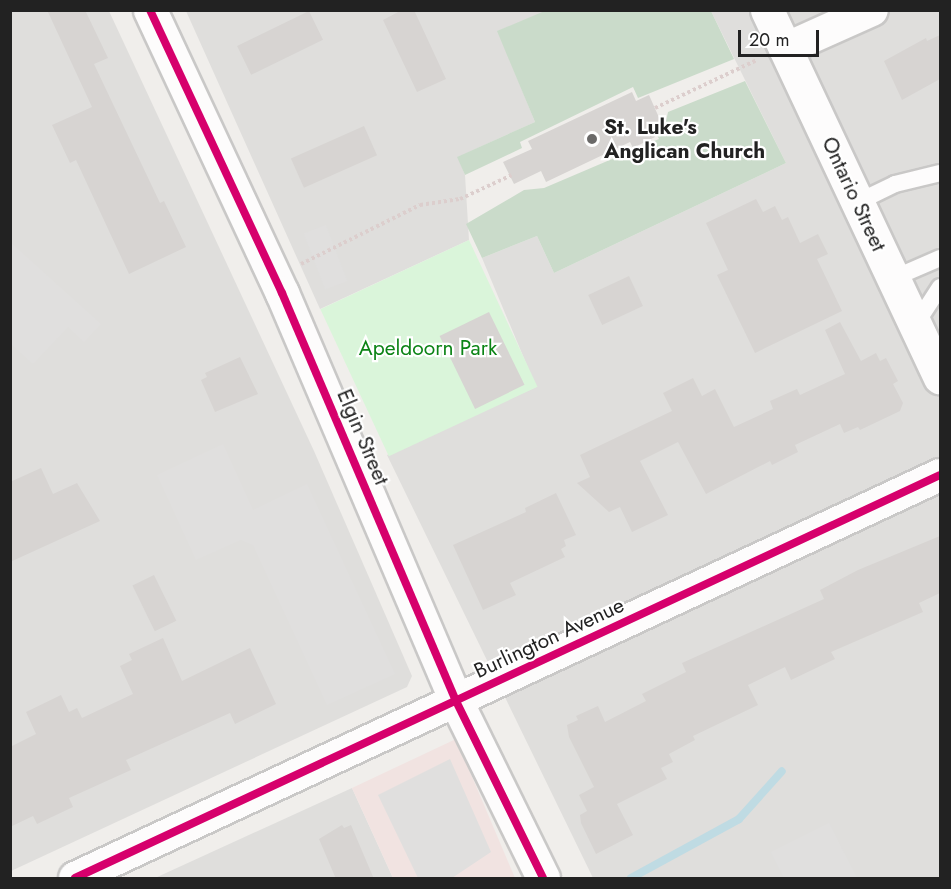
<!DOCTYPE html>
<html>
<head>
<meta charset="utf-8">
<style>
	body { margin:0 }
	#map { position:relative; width:951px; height:889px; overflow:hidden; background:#f0eeeb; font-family:Jost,sans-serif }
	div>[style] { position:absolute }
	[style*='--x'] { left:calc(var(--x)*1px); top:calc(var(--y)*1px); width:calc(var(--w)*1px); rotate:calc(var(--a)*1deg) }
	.residential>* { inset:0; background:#dfdedc }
	.commercial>* { inset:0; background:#f1e3e1 }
	.cemetery>* { inset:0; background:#cadbca }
	.park>* { inset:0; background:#daf5da; transform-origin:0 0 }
	.parking>* { inset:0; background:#e0dfde; transform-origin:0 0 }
	.stream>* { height:8px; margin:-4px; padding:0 4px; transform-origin:4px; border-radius:4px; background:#bfdbe3 }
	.building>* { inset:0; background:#d7d4d2; transform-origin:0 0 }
	.path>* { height:4px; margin-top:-2px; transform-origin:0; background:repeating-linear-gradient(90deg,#dccecd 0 3px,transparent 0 6px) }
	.roads { filter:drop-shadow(2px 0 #c9c8c7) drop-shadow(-2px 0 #c9c8c7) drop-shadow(0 2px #c9c8c7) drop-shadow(0 -2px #c9c8c7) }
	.service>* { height:16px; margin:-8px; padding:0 8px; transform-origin:8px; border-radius:8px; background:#fdfcfc }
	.minor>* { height:32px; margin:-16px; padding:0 16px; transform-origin:16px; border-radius:16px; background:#fdfcfc }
	.tertiary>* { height:33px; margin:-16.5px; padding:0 16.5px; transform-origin:16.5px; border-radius:16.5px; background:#fdfcfc }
	.cycleway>* { height:8px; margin:-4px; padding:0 4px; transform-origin:4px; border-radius:4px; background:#d6006c }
	.dots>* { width:16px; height:16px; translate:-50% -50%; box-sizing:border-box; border:3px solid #fff; border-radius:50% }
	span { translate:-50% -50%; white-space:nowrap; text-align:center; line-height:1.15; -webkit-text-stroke:4.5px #fff; paint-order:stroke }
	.poi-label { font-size:21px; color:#222; font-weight:700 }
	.left { translate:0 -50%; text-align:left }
	.street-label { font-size:21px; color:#222 }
	.park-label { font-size:21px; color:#0c8416 }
	.frame { position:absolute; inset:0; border:12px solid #222; pointer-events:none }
	.scale { position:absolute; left:738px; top:30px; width:81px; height:27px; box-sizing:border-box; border:3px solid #222; border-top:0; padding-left:8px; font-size:18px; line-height:21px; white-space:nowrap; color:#222; -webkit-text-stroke:4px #fff; paint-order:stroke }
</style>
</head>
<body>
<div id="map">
	<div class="residential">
		<i style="clip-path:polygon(10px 11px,109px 11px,314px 451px,412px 676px,407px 687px,11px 871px)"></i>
		<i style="clip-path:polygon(186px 11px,547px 11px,498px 31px,535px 122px,458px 157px,465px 175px,469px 240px,320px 309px)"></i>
		<i style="clip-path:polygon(711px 11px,940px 11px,940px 878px,593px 878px,387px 455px,536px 387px,482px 258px,537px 236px,554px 273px,786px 163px)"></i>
		<i style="clip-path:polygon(352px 788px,393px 878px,155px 878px)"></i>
	</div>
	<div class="commercial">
		<i style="clip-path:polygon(456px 739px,515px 878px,393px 878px,352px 788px)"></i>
	</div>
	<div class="cemetery">
		<i style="clip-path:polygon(547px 10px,711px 11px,734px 59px,638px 98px,633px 87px,520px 142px,522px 148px,465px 175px,457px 157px,535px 122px,497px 31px)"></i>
		<i style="clip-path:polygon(745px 81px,786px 163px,554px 273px,537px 236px,482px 258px,466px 224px,524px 190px,544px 188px,659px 139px,656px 133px,665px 126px,668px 112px)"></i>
	</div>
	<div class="park">
		<i style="left:469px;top:240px;width:162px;height:164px;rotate:65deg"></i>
	</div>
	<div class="parking">
		<i style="left:326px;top:225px;width:60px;height:24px;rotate:69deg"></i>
		<i style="clip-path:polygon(10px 242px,101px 324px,84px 342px,68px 327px,33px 364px,11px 344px)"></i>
		<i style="clip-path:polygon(223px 444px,253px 510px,307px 484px,395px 674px,327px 705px,253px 545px,241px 540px,196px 560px,157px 475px)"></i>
		<i style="clip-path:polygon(450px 759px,491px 852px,452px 878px,418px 878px,378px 795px)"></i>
		<i style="clip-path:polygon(829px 823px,857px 878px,784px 878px,771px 852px)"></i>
	</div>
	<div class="stream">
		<i style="--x:631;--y:878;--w:123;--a:-28.6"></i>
		<i style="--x:739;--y:819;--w:64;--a:-48.1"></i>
	</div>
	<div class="building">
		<i style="clip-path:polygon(47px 10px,85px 10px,108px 58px,94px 64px,160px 203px,164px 201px,186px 247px,129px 274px,76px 160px,70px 163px,52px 125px,92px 107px)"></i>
		<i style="clip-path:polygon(402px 10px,414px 10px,446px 79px,417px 92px,383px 20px)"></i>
		<i style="left:309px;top:11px;width:32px;height:80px;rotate:64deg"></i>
		<i style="clip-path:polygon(940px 35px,940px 79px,902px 100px,884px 61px,926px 38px,927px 41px)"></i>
		<i style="clip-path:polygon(632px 92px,636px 101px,649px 95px,661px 122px,651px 127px,655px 137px,633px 148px,630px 142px,546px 182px,541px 171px,514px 184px,503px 162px,532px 149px,528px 141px)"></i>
		<i style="left:364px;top:126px;width:32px;height:80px;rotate:66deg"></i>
		<i style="clip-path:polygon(756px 199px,763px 212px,775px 206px,782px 220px,788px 217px,800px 243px,818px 234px,828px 254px,817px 259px,842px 311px,755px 353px,717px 275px,728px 270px,706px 223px)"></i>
		<i style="left:629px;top:276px;width:33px;height:45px;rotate:65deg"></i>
		<i style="left:489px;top:312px;width:81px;height:55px;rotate:64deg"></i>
		<i style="clip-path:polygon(840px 322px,861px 361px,876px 353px,880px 361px,886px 358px,898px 381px,893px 384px,903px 403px,900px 411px,860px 430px,858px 427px,844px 433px,840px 424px,795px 445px,798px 452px,772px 465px,770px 461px,706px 494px,678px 442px,640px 461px,668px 515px,632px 532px,620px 507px,609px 512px,577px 483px,590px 477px,580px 455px,672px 411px,663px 393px,693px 378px,702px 396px,715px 389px,734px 427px,773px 409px,770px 401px,797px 389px,800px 395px,845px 374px,825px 330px)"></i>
		<i style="clip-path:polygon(240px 357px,258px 394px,215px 412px,201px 380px,207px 377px,205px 373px)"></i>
		<i style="clip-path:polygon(41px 468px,53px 494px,77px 483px,100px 521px,10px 562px,10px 482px)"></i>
		<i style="clip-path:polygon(556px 493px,576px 535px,564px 540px,566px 546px,561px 549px,565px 557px,510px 583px,516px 595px,483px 610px,453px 545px,526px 512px,525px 508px)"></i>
		<i style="clip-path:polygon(940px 536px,940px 593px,919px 603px,923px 612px,831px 652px,835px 659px,791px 680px,785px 667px,748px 685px,758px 705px,693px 736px,695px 740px,669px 754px,673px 762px,661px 768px,667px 779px,617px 804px,633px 835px,596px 854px,581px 823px,580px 815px,587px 811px,579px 795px,594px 787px,569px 737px,567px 725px,578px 720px,576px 716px,598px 706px,605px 722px,646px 701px,642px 694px,686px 672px,682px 663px,824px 599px,820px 590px,858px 570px)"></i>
		<i style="left:154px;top:575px;width:51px;height:24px;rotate:64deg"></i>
		<i style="clip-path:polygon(163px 638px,182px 681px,250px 648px,276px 704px,235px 724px,230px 713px,126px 760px,131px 770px,69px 798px,73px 807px,37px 824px,33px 816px,10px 827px,10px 747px,36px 734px,26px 712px,61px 695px,69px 712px,77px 708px,82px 718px,133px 694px,120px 666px,132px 660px,129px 654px)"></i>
		<i style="clip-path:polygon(342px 825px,344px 828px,351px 825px,374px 879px,336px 879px,319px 839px)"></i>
	</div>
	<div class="path">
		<i style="--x:655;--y:108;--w:113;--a:-25.2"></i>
		<i style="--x:301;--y:264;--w:133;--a:-26.4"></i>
		<i style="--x:420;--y:205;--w:40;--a:-8.5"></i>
		<i style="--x:460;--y:199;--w:57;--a:-24.8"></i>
	</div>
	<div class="roads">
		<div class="service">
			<i style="--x:858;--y:202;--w:41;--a:-25.9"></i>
			<i style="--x:895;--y:184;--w:46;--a:-13.7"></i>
			<i style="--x:894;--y:278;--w:50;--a:-23.5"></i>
			<i style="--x:916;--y:324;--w:44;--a:-57"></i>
		</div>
		<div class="minor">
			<i style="--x:785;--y:49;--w:95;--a:-24.1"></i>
			<i style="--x:75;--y:878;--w:954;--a:-24.98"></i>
		</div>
		<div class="tertiary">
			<i style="--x:150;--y:10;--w:312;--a:65"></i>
			<i style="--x:282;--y:293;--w:444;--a:66.9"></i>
			<i style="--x:456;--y:701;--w:197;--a:63.8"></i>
			<i style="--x:767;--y:10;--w:406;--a:64.8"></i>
		</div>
	</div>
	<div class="cycleway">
		<i style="--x:150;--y:10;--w:312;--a:65"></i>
		<i style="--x:282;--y:293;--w:444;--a:66.9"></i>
		<i style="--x:456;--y:701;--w:197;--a:63.8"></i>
		<i style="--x:75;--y:878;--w:954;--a:-24.98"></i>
	</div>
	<div class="dots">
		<i style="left:592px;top:139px;background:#6a6968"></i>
	</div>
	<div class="poi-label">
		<span class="left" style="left:604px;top:139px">St. Luke's<br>Anglican Church</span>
	</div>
	<div class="street-label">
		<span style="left:854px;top:194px;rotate:65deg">Ontario Street</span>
		<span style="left:363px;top:437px;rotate:67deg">Elgin Street</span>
		<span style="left:549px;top:638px;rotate:-25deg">Burlington Avenue</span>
	</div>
	<div class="park-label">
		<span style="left:428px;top:348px">Apeldoorn Park</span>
	</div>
	<div class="frame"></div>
	<div class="scale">20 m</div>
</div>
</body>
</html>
